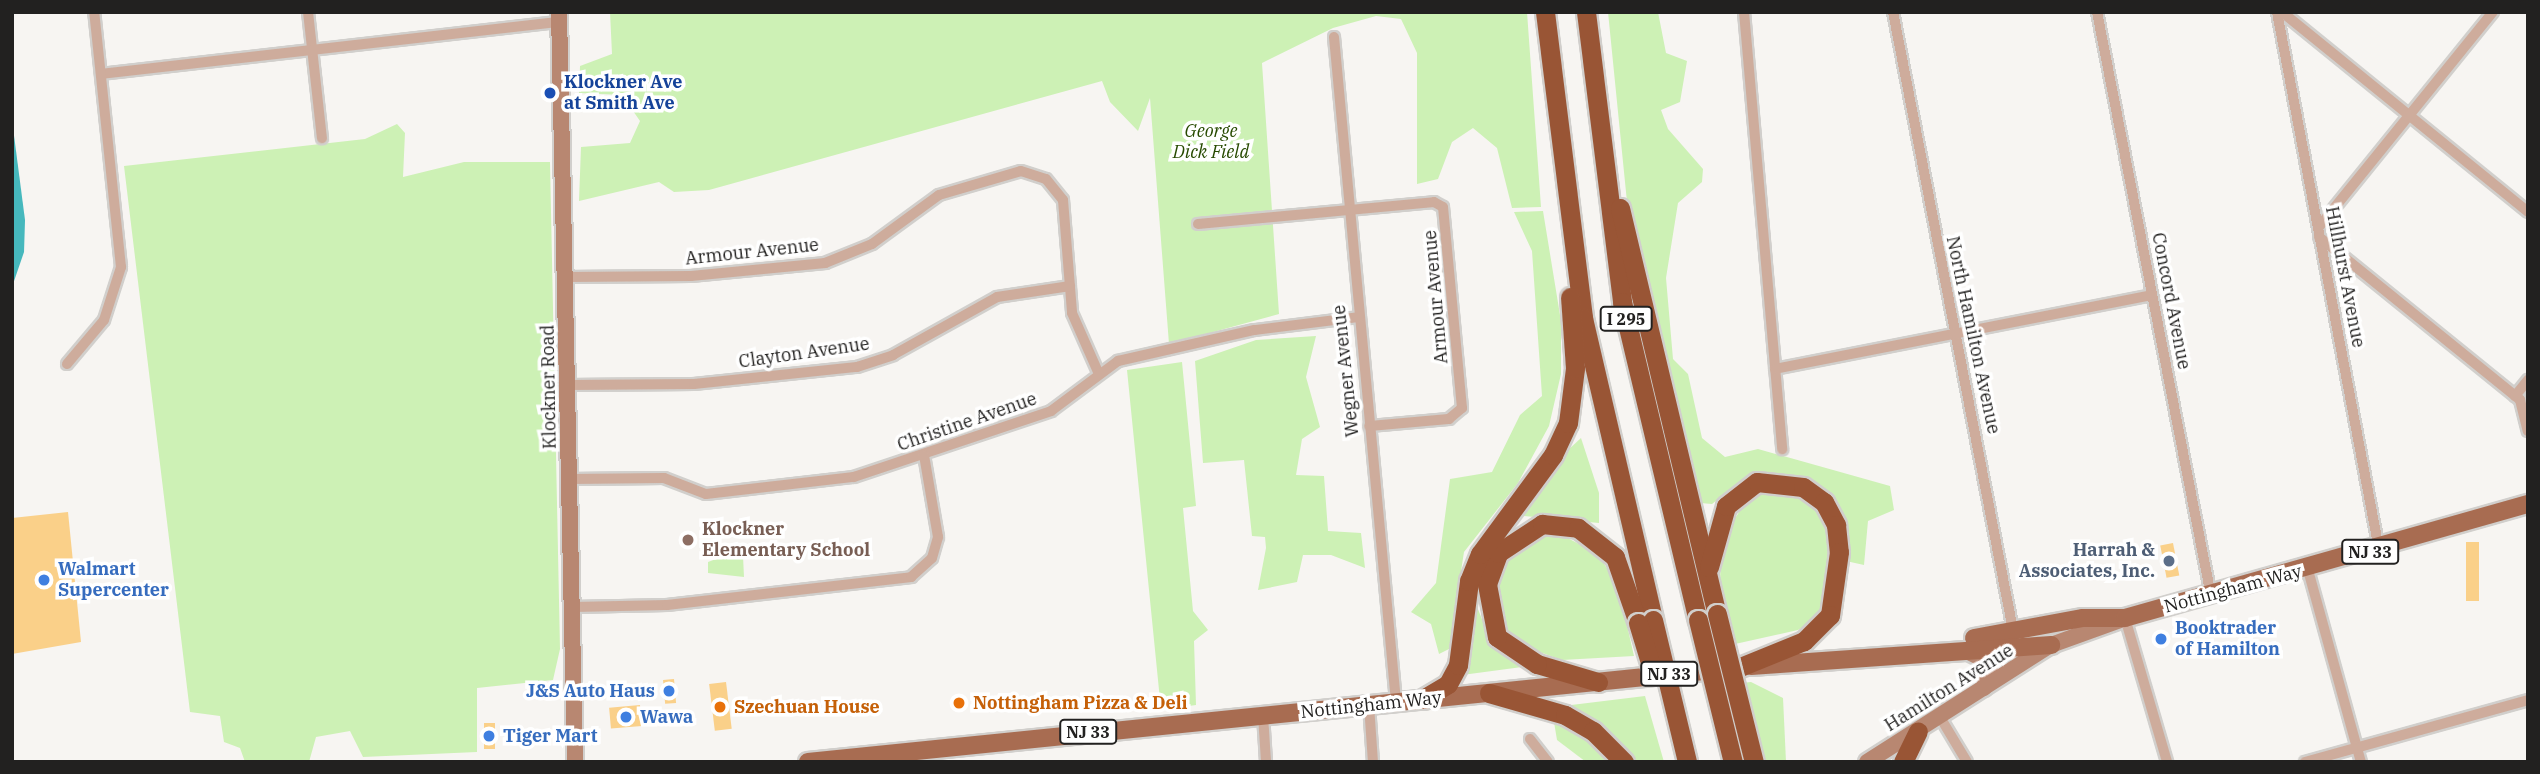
<!DOCTYPE html>
<html>
<head>
<meta charset="utf-8">
<style>
	body { margin:0 }
	#map { position:relative; width:2540px; height:774px; overflow:hidden; background:#f7f5f2; font-family:"IBM Plex Serif",serif }
	div>[style] { position:absolute }
	[style*='--x'] { left:calc(var(--x)*1px); top:calc(var(--y)*1px); width:calc(var(--w)*1px); rotate:calc(var(--a)*1deg) }
	.green>* { inset:0; background:#cdf1b5 }
	.water>* { inset:0; background:#46b8bd }
	.building>* { inset:0; background:#fad089; transform-origin:0 0 }
	.roads { filter:drop-shadow(2px 0 #d1cfcc) drop-shadow(-2px 0 #d1cfcc) drop-shadow(0 2px #d1cfcc) drop-shadow(0 -2px #d1cfcc) }
	.street>* { height:10px; margin:-5px; padding:0 5px; transform-origin:5px; border-radius:5px; background:#ceac9c }
	.secondary>* { height:16px; margin:-8px; padding:0 8px; transform-origin:8px; border-radius:8px; background:#b88771 }
	.primary>* { height:18px; margin:-9px; padding:0 9px; transform-origin:9px; border-radius:9px; background:#a86c51 }
	.highway>* { height:19px; margin:-9.5px; padding:0 9.5px; transform-origin:9.5px; border-radius:9.5px; background:#995535 }
	.bridges { filter:drop-shadow(2px 0 #d1cfcc) drop-shadow(-2px 0 #d1cfcc) drop-shadow(0 2px #d1cfcc) drop-shadow(0 -2px #d1cfcc) }
	.highway-bridge>* { height:19px; margin:-9.5px; padding:0 9.5px; transform-origin:9.5px; border-radius:9.5px; background:#995535 }
	.dots>* { width:19px; height:19px; translate:-50% -50%; box-sizing:border-box; border:4px solid #fff; border-radius:50% }
	span { translate:-50% -50%; white-space:nowrap; text-align:center; line-height:1.15; -webkit-text-stroke:7px #fff; paint-order:stroke }
	.shield-label span { padding:2px 5px; background:#fff; border:2px solid; border-radius:5px; -webkit-text-stroke-width:0 }
	.shield-label { font-size:16px; color:#222120; font-weight:700 }
	.transit-label { font-size:18px; color:#164399; font-weight:700 }
	.left { translate:0 -50%; text-align:left }
	.park-label { font-size:18px; color:#274a00; font-style:italic }
	.street-label { font-size:18px; color:#222120 }
	.education-label { font-size:18px; color:#785e54; font-weight:700 }
	.service-label { font-size:18px; color:#4e5e75; font-weight:700 }
	.right { translate:-100% -50%; text-align:right }
	.shop-label { font-size:18px; color:#366cbe; font-weight:700 }
	.food-label { font-size:18px; color:#c56008; font-weight:700 }
	.frame { position:absolute; inset:0; border:14px solid #222120; pointer-events:none }
</style>
</head>
<body>
<div id="map">
	<div class="green">
		<i style="clip-path:polygon(610px 12px,1527px 12px,1541px 207px,1512px 208px,1497px 148px,1473px 128px,1452px 142px,1438px 179px,1417px 184px,1417px 53px,1401px 19px,1376px 16px,1333px 28px,1262px 63px,1279px 314px,1169px 344px,1150px 98px,1138px 131px,1110px 102px,1102px 81px,709px 190px,674px 192px,659px 182px,579px 201px,581px 147px,630px 143px,640px 121px,622px 95px,579px 93px,580px 66px,612px 54px)"></i>
		<i style="clip-path:polygon(1608px 12px,1658px 12px,1666px 53px,1687px 61px,1680px 102px,1661px 110px,1668px 129px,1703px 169px,1702px 182px,1678px 203px,1666px 278px,1673px 359px,1688px 374px,1702px 438px,1725px 457px,1758px 449px,1890px 486px,1894px 510px,1868px 521px,1864px 565px,1846px 561px,1846px 534px,1799px 479px,1770px 473px,1745px 478px,1712px 504px,1700px 503px,1627px 202px)"></i>
		<i style="clip-path:polygon(397px 124px,405px 133px,403px 177px,464px 162px,550px 162px,560px 649px,553px 680px,477px 688px,477px 752px,363px 757px,350px 731px,316px 737px,309px 762px,245px 762px,240px 748px,224px 742px,220px 716px,190px 712px,124px 166px,365px 139px)"></i>
		<i style="clip-path:polygon(1543px 211px,1561px 321px,1561px 374px,1549px 426px,1518px 483px,1464px 552px,1449px 649px,1439px 654px,1431px 624px,1411px 612px,1436px 583px,1450px 479px,1492px 472px,1520px 415px,1542px 396px,1532px 251px,1514px 212px)"></i>
		<i style="clip-path:polygon(1316px 336px,1306px 377px,1320px 427px,1302px 439px,1296px 475px,1324px 476px,1328px 531px,1361px 533px,1365px 568px,1331px 555px,1303px 555px,1297px 582px,1258px 590px,1266px 548px,1265px 537px,1252px 536px,1244px 460px,1203px 463px,1195px 361px,1256px 340px)"></i>
		<i style="clip-path:polygon(1182px 362px,1196px 506px,1183px 508px,1193px 611px,1208px 630px,1194px 641px,1196px 705px,1161px 710px,1127px 370px)"></i>
		<i style="clip-path:polygon(1581px 438px,1599px 493px,1599px 523px,1523px 516px,1554px 463px)"></i>
		<i style="clip-path:polygon(1788px 489px,1816px 501px,1830px 542px,1821px 616px,1798px 630px,1735px 644px,1720px 585px,1721px 539px,1752px 493px)"></i>
		<i style="clip-path:polygon(1558px 533px,1598px 554px,1618px 586px,1634px 656px,1562px 660px,1506px 640px,1494px 605px,1495px 573px,1520px 539px)"></i>
		<i style="clip-path:polygon(724px 556px,743px 556px,744px 577px,708px 573px,708px 562px)"></i>
		<i style="clip-path:polygon(1472px 594px,1493px 647px,1522px 667px,1462px 675px)"></i>
		<i style="clip-path:polygon(1751px 682px,1783px 698px,1786px 762px,1761px 762px,1741px 683px)"></i>
		<i style="clip-path:polygon(1645px 696px,1664px 762px,1629px 762px,1563px 706px)"></i>
		<i style="clip-path:polygon(1553px 716px,1594px 740px,1611px 762px,1586px 762px,1557px 740px)"></i>
	</div>
	<div class="water">
		<i style="clip-path:polygon(12px 120px,25px 220px,24px 252px,12px 287px)"></i>
	</div>
	<div class="building">
		<i style="clip-path:polygon(68px 512px,81px 642px,12px 654px,12px 518px)"></i>
		<i style="left:2466px;top:542px;width:13px;height:59px"></i>
		<i style="left:2173px;top:543px;width:33px;height:13px;rotate:79deg"></i>
		<i style="left:674px;top:679px;width:24px;height:11px;rotate:85deg"></i>
		<i style="left:726px;top:682px;width:47px;height:17px;rotate:83deg"></i>
		<i style="left:640px;top:705px;width:21px;height:31px;rotate:85deg"></i>
		<i style="left:484px;top:723px;width:11px;height:26px"></i>
	</div>
	<div class="roads">
		<div class="street">
			<i style="--x:308;--y:12;--w:127;--a:83.7"></i>
			<i style="--x:1744;--y:12;--w:439;--a:85"></i>
			<i style="--x:1893;--y:12;--w:635;--a:79.01"></i>
			<i style="--x:2097;--y:12;--w:595;--a:78.95"></i>
			<i style="--x:2277;--y:12;--w:547;--a:79.25"></i>
			<i style="--x:2282;--y:12;--w:317;--a:39.1"></i>
			<i style="--x:1334;--y:37;--w:668;--a:84.67"></i>
			<i style="--x:101;--y:74;--w:461;--a:-6.5"></i>
			<i style="--x:1198;--y:224;--w:237;--a:-5.3"></i>
			<i style="--x:1434;--y:202;--w:10;--a:29"></i>
			<i style="--x:1443;--y:207;--w:202;--a:84.6"></i>
			<i style="--x:1462;--y:408;--w:17;--a:140"></i>
			<i style="--x:1449;--y:419;--w:80;--a:175"></i>
			<i style="--x:2318;--y:228;--w:278;--a:-51"></i>
			<i style="--x:2319;--y:237;--w:259;--a:39"></i>
			<i style="--x:2520;--y:400;--w:32;--a:76"></i>
			<i style="--x:566;--y:277;--w:125;--a:-0.5"></i>
			<i style="--x:691;--y:276;--w:135;--a:-5.5"></i>
			<i style="--x:825;--y:263;--w:51;--a:-22"></i>
			<i style="--x:872;--y:244;--w:83;--a:-36.2"></i>
			<i style="--x:939;--y:195;--w:85;--a:-16.3"></i>
			<i style="--x:1021;--y:171;--w:26;--a:18"></i>
			<i style="--x:1046;--y:179;--w:27;--a:51"></i>
			<i style="--x:1063;--y:200;--w:113;--a:85.4"></i>
			<i style="--x:1072;--y:313;--w:64;--a:66.2"></i>
			<i style="--x:67;--y:364;--w:57;--a:-49.9"></i>
			<i style="--x:104;--y:320;--w:56;--a:-72.2"></i>
			<i style="--x:121;--y:267;--w:256;--a:-96"></i>
			<i style="--x:1775;--y:369;--w:384;--a:-11.1"></i>
			<i style="--x:568;--y:385;--w:126;--a:-0.5"></i>
			<i style="--x:694;--y:384;--w:164;--a:-6"></i>
			<i style="--x:857;--y:367;--w:38;--a:-18"></i>
			<i style="--x:893;--y:355;--w:119;--a:-29.1"></i>
			<i style="--x:997;--y:297;--w:74;--a:-8.6"></i>
			<i style="--x:2515;--y:396;--w:21;--a:-51"></i>
			<i style="--x:570;--y:479;--w:94;--a:-0.6"></i>
			<i style="--x:664;--y:478;--w:45;--a:20.9"></i>
			<i style="--x:706;--y:494;--w:149;--a:-6.6"></i>
			<i style="--x:854;--y:477;--w:208;--a:-18.5"></i>
			<i style="--x:1051;--y:411;--w:84;--a:-36.7"></i>
			<i style="--x:1118;--y:361;--w:140;--a:-12.8"></i>
			<i style="--x:1255;--y:330;--w:105;--a:-7.1"></i>
			<i style="--x:2308;--y:570;--w:199;--a:74.6"></i>
			<i style="--x:573;--y:607;--w:94;--a:-1.2"></i>
			<i style="--x:667;--y:605;--w:246;--a:-6.5"></i>
			<i style="--x:911;--y:577;--w:28;--a:-42"></i>
			<i style="--x:932;--y:558;--w:22;--a:-74"></i>
			<i style="--x:938;--y:537;--w:83;--a:-99.7"></i>
			<i style="--x:2125;--y:618;--w:150;--a:73.7"></i>
			<i style="--x:1369;--y:705;--w:57;--a:86"></i>
			<i style="--x:1263;--y:715;--w:47;--a:86.3"></i>
			<i style="--x:1940;--y:717;--w:52;--a:59"></i>
			<i style="--x:1530;--y:739;--w:29;--a:52"></i>
			<i style="--x:2305;--y:762;--w:231;--a:-15.5"></i>
		</div>
		<div class="secondary">
			<i style="--x:559;--y:12;--w:750;--a:88.78"></i>
			<i style="--x:1971;--y:653;--w:22;--a:27"></i>
			<i style="--x:1991;--y:663;--w:26;--a:106"></i>
			<i style="--x:1867;--y:762;--w:218;--a:-32.5"></i>
			<i style="--x:2051;--y:645;--w:73;--a:-19.9"></i>
		</div>
		<div class="primary">
			<i style="--x:1974;--y:638;--w:111;--a:-10.4"></i>
			<i style="--x:2083;--y:618;--w:42;--a:0"></i>
			<i style="--x:2125;--y:618;--w:419;--a:-15.8"></i>
			<i style="--x:1751;--y:666;--w:301;--a:-4"></i>
			<i style="--x:808;--y:762;--w:920;--a:-5.8"></i>
		</div>
		<div class="highway">
			<i style="--x:1545;--y:12;--w:308;--a:82.9"></i>
			<i style="--x:1583;--y:318;--w:310;--a:76.9"></i>
			<i style="--x:1586;--y:12;--w:292;--a:82.9"></i>
			<i style="--x:1622;--y:302;--w:327;--a:76.6"></i>
			<i style="--x:1620;--y:208;--w:417;--a:76.6"></i>
			<i style="--x:1709;--y:567;--w:63;--a:-74.4"></i>
			<i style="--x:1726;--y:506;--w:39;--a:-38"></i>
			<i style="--x:1757;--y:482;--w:46;--a:6.2"></i>
			<i style="--x:1803;--y:487;--w:26;--a:36"></i>
			<i style="--x:1824;--y:502;--w:26;--a:62"></i>
			<i style="--x:1836;--y:525;--w:27;--a:84"></i>
			<i style="--x:1839;--y:552;--w:64;--a:98.1"></i>
			<i style="--x:1830;--y:615;--w:37;--a:135"></i>
			<i style="--x:1804;--y:641;--w:69;--a:157.9"></i>
			<i style="--x:1598;--y:682;--w:64;--a:-163.6"></i>
			<i style="--x:1537;--y:664;--w:48;--a:-146"></i>
			<i style="--x:1497;--y:637;--w:54;--a:-100.7"></i>
			<i style="--x:1487;--y:584;--w:33;--a:-70"></i>
			<i style="--x:1498;--y:553;--w:53;--a:-33.4"></i>
			<i style="--x:1542;--y:524;--w:36;--a:6"></i>
			<i style="--x:1578;--y:528;--w:47;--a:38.1"></i>
			<i style="--x:1615;--y:557;--w:70;--a:70.8"></i>
			<i style="--x:1489;--y:693;--w:79;--a:16.1"></i>
			<i style="--x:1565;--y:715;--w:32;--a:30"></i>
			<i style="--x:1593;--y:731;--w:44;--a:45"></i>
			<i style="--x:1423;--y:699;--w:29;--a:-31"></i>
			<i style="--x:1448;--y:684;--w:21;--a:-62"></i>
			<i style="--x:1458;--y:665;--w:85;--a:-82.5"></i>
			<i style="--x:1469;--y:581;--w:29;--a:-68"></i>
			<i style="--x:1480;--y:554;--w:123;--a:-53.6"></i>
			<i style="--x:1553;--y:455;--w:35;--a:-65"></i>
			<i style="--x:1568;--y:423;--w:55;--a:-82.7"></i>
			<i style="--x:1575;--y:368;--w:71;--a:-94"></i>
			<i style="--x:1903;--y:762;--w:34;--a:-64"></i>
		</div>
	</div>
	<div class="bridges">
		<div class="highway-bridge">
			<i style="--x:1717;--y:614;--w:153;--a:76"></i>
			<i style="--x:1653;--y:620;--w:146;--a:76.5"></i>
			<i style="--x:1698;--y:620;--w:146;--a:76.2"></i>
			<i style="--x:1638;--y:623;--w:48;--a:73.1"></i>
		</div>
	</div>
	<div class="dots">
		<i style="left:550px;top:93px;background:#1a4fb4"></i>
		<i style="left:688px;top:540px;background:#8d6e63"></i>
		<i style="left:2169px;top:561px;background:#5c6f8a"></i>
		<i style="left:44px;top:580px;background:#3f7fe0"></i>
		<i style="left:2161px;top:639px;background:#3f7fe0"></i>
		<i style="left:669px;top:691px;background:#3f7fe0"></i>
		<i style="left:959px;top:703px;background:#e8710a"></i>
		<i style="left:720px;top:707px;background:#e8710a"></i>
		<i style="left:626px;top:717px;background:#3f7fe0"></i>
		<i style="left:489px;top:736px;background:#3f7fe0"></i>
	</div>
	<div class="shield-label">
		<span style="left:1626px;top:319px">I 295</span>
		<span style="left:2370px;top:552px">NJ 33</span>
		<span style="left:1669px;top:674px">NJ 33</span>
		<span style="left:1088px;top:732px">NJ 33</span>
	</div>
	<div class="transit-label">
		<span class="left" style="left:564px;top:93px">Klockner Ave<br>at Smith Ave</span>
	</div>
	<div class="park-label">
		<span style="left:1211px;top:142px">George<br>Dick Field</span>
	</div>
	<div class="street-label">
		<span style="left:752px;top:252px;rotate:-6deg">Armour Avenue</span>
		<span style="left:2345px;top:277px;rotate:79deg">Hillhurst Avenue</span>
		<span style="left:1436px;top:297px;rotate:-95deg">Armour Avenue</span>
		<span style="left:2171px;top:301px;rotate:79deg">Concord Avenue</span>
		<span style="left:1973px;top:335px;rotate:78deg">North Hamilton Avenue</span>
		<span style="left:804px;top:353px;rotate:-8deg">Clayton Avenue</span>
		<span style="left:1346px;top:371px;rotate:-96deg">Wegner Avenue</span>
		<span style="left:549px;top:387px;rotate:-91deg">Klockner Road</span>
		<span style="left:967px;top:422px;rotate:-19deg">Christine Avenue</span>
		<span style="left:2233px;top:589px;rotate:-15deg">Nottingham Way</span>
		<span style="left:1949px;top:688px;rotate:-32deg">Hamilton Avenue</span>
		<span style="left:1371px;top:705px;rotate:-6deg">Nottingham Way</span>
	</div>
	<div class="education-label">
		<span class="left" style="left:702px;top:540px">Klockner<br>Elementary School</span>
	</div>
	<div class="service-label">
		<span class="right" style="left:2155px;top:561px">Harrah &amp;<br>Associates, Inc.</span>
	</div>
	<div class="shop-label">
		<span class="left" style="left:58px;top:580px">Walmart<br>Supercenter</span>
		<span class="left" style="left:2175px;top:639px">Booktrader<br>of Hamilton</span>
		<span class="right" style="left:655px;top:691px">J&amp;S Auto Haus</span>
		<span class="left" style="left:640px;top:717px">Wawa</span>
		<span class="left" style="left:503px;top:736px">Tiger Mart</span>
	</div>
	<div class="food-label">
		<span class="left" style="left:973px;top:703px">Nottingham Pizza &amp; Deli</span>
		<span class="left" style="left:734px;top:707px">Szechuan House</span>
	</div>
	<div class="frame"></div>
</div>
</body>
</html>
